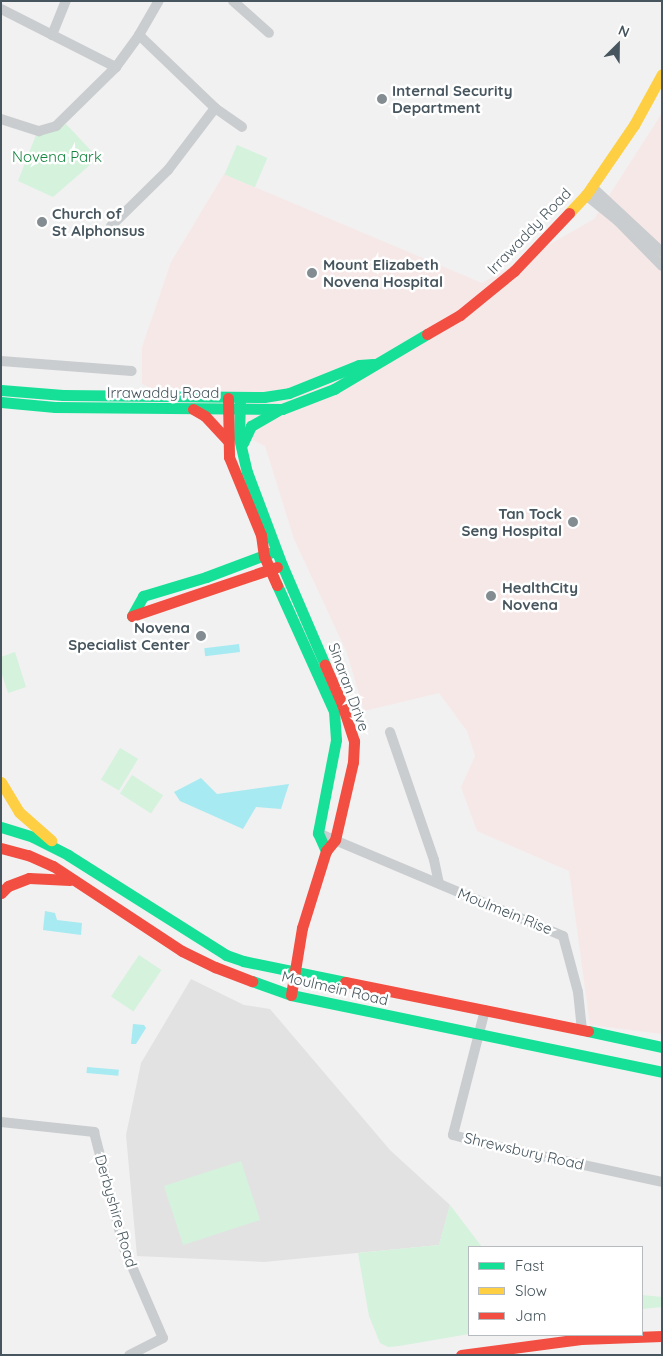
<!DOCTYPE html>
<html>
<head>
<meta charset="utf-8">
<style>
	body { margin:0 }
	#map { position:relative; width:663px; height:1356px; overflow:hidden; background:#f1f1f1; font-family:Quicksand,sans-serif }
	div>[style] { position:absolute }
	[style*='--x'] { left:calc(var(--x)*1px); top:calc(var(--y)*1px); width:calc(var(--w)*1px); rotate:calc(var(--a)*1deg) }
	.education>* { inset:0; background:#e3e2e3 }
	.medical>* { inset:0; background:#f7e8e8 }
	.green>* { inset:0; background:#d4f2dc; transform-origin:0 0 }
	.water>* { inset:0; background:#a7eaf1; transform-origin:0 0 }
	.street>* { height:10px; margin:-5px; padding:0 5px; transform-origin:5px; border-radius:5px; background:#cacdcf }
	.fast>* { height:11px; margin:-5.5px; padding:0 5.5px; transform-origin:5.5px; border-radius:5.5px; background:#16e098 }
	.slow>* { height:11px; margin:-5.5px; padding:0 5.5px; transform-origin:5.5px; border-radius:5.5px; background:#ffcf43 }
	.jam>* { height:11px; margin:-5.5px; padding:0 5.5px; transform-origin:5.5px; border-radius:5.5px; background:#f24e42 }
	.dots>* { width:14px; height:14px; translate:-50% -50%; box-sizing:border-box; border:2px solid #fff; border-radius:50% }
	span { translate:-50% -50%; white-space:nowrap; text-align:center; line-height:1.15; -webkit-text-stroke:5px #fff; paint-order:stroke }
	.poi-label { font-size:15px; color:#47565e; font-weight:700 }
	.left { translate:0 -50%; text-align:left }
	.right { translate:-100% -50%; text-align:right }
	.park-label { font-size:15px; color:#12853e }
	.street-label { font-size:15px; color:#47565e }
	.frame { position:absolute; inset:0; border:2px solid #47565e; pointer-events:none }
	.legend { position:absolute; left:468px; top:1246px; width:175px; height:90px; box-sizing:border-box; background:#fff; border:1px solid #b5bbbf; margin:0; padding:6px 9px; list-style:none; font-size:15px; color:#47565e }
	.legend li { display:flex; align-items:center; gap:10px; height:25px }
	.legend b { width:25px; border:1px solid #b5bbbf }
	.north { position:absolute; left:593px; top:20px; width:50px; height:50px; -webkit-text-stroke:4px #fff; paint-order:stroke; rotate:23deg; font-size:14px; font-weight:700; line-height:20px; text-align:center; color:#47565e }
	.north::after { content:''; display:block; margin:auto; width:18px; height:22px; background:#47565e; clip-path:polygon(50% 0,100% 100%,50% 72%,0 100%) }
</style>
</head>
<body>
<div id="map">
	<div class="education">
		<i style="clip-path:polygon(191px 979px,244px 1005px,270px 1009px,390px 1150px,450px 1205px,439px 1245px,264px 1262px,137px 1256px,126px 1135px,141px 1063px)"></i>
	</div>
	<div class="medical">
		<i style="clip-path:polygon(662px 113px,662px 1034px,590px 1025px,569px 871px,477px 831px,461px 787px,475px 756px,467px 731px,439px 693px,364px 711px,347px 653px,294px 539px,265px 446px,142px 384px,142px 347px,171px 262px,224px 174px,482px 283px,594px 219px)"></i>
	</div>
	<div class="green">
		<i style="clip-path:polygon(66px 124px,98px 158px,53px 197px,18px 181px,36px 135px)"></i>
		<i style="left:237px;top:145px;width:33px;height:32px;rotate:23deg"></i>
		<i style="clip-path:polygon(15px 652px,26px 687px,8px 693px,1px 671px,1px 657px)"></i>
		<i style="left:120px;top:748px;width:21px;height:37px;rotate:31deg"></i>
		<i style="left:132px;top:775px;width:37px;height:22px;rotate:33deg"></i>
		<i style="left:139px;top:955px;width:27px;height:50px;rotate:34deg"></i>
		<i style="left:241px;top:1161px;width:62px;height:81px;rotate:72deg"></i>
		<i style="clip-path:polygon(450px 1205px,482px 1247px,469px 1247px,469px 1334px,399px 1346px,388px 1347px,380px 1343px,369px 1316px,358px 1253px,439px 1245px)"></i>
		<i style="clip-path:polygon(642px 1295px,662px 1297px,662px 1307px,642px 1309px)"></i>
	</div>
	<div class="water">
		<i style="left:239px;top:644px;width:8px;height:35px;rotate:83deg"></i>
		<i style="clip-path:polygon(201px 778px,217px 794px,289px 784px,281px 809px,256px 807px,243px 829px,180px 801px,174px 792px)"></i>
		<i style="clip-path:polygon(45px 911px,55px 913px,57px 920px,82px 923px,81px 935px,43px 930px)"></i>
		<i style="clip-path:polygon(133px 1024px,144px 1025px,146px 1028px,136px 1044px,131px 1044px)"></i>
		<i style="left:87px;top:1067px;width:32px;height:6px;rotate:5deg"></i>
	</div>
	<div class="street">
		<i style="--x:233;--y:1;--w:48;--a:41.6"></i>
		<i style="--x:1;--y:9;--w:129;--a:26.8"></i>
		<i style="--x:52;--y:35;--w:37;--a:-68"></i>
		<i style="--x:139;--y:35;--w:105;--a:43.8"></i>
		<i style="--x:215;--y:108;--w:33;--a:35"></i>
		<i style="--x:1;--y:119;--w:40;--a:18"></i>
		<i style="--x:39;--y:131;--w:18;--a:-16"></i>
		<i style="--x:56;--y:126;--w:84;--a:-44.5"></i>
		<i style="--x:116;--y:67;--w:39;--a:-54"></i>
		<i style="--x:139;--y:35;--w:39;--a:-60"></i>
		<i style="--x:592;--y:187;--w:96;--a:42.9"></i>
		<i style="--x:586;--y:195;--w:41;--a:39.1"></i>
		<i style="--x:618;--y:221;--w:63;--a:45.6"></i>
		<i style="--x:111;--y:226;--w:80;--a:-44.5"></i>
		<i style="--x:168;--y:170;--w:78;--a:-52.8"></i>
		<i style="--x:1;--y:361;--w:131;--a:4.4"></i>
		<i style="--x:390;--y:732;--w:135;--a:71"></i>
		<i style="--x:434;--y:860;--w:24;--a:78"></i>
		<i style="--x:318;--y:833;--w:266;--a:22.8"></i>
		<i style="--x:563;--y:936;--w:58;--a:75"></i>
		<i style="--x:578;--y:992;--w:39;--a:84"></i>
		<i style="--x:485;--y:1010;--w:129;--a:104.4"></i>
		<i style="--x:453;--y:1135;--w:30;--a:15"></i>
		<i style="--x:482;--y:1143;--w:184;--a:12.2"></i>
		<i style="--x:1;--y:1122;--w:94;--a:6.1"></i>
		<i style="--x:94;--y:1132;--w:120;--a:75.5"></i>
		<i style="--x:124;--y:1248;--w:98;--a:66.6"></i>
		<i style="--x:163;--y:1338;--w:38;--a:153"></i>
	</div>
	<div class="fast">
		<i style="--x:1;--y:390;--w:62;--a:4.6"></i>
		<i style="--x:63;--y:395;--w:201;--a:0.6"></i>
		<i style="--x:264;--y:397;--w:25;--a:-9"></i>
		<i style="--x:289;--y:393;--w:75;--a:-21.8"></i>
		<i style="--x:359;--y:365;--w:14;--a:-4"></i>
		<i style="--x:240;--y:398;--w:40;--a:91.4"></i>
		<i style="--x:239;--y:438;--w:35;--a:77"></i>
		<i style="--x:247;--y:472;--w:99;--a:69.4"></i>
		<i style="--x:282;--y:565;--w:109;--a:66.7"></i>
		<i style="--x:1;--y:402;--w:54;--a:5.3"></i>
		<i style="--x:55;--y:407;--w:227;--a:0.5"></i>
		<i style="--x:282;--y:409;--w:56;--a:-21"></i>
		<i style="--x:334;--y:389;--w:108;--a:-30.6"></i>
		<i style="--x:243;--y:443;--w:19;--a:-65"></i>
		<i style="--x:251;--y:426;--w:34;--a:-30"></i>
		<i style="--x:277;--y:585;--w:138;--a:65.7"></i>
		<i style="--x:334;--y:711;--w:29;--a:86"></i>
		<i style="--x:336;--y:740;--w:95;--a:101"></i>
		<i style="--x:318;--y:833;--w:20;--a:66"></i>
		<i style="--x:132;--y:616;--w:23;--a:-61"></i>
		<i style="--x:143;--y:596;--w:66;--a:-16.8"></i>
		<i style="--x:206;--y:577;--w:71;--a:-20.7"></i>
		<i style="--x:1;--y:827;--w:34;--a:17"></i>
		<i style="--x:33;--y:837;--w:39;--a:27"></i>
		<i style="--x:68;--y:855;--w:187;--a:32.3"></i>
		<i style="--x:226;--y:955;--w:18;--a:19"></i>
		<i style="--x:243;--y:961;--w:104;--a:11.6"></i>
		<i style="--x:252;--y:981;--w:41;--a:19.7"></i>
		<i style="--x:291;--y:995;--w:379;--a:11.7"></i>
		<i style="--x:588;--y:1031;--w:76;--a:12.2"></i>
	</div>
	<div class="slow">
		<i style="--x:569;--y:213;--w:25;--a:-47"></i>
		<i style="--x:586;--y:195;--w:85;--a:-55.6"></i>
		<i style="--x:634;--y:125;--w:58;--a:-61.2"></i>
		<i style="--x:1;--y:782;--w:35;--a:59"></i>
		<i style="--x:19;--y:812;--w:43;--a:41.2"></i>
	</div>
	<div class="jam">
		<i style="--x:427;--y:334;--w:38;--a:-30"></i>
		<i style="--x:460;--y:315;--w:70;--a:-39.2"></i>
		<i style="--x:514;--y:271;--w:80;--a:-46.5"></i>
		<i style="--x:228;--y:398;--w:59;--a:89"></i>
		<i style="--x:229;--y:457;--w:84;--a:67.7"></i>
		<i style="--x:261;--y:535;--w:21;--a:82"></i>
		<i style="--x:264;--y:556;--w:32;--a:66"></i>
		<i style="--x:193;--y:409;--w:14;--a:30"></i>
		<i style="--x:205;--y:416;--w:33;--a:47"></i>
		<i style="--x:132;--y:616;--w:153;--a:-18.7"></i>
		<i style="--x:1;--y:848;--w:28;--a:15"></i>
		<i style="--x:28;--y:855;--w:27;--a:24"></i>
		<i style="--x:53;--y:866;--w:154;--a:33.4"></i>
		<i style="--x:182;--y:951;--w:37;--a:26"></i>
		<i style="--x:215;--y:967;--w:40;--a:21"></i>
		<i style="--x:1;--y:893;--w:10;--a:-45"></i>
		<i style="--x:8;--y:886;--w:22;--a:-21"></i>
		<i style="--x:29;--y:878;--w:41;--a:2.8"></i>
		<i style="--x:345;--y:982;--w:248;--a:11.4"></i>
		<i style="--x:291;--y:995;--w:68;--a:-80.7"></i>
		<i style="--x:302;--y:928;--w:81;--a:-72.7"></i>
		<i style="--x:326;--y:851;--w:14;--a:-51"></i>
		<i style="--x:335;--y:840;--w:80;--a:-77"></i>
		<i style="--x:353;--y:762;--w:21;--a:-87"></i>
		<i style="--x:354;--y:741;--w:39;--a:-108"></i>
		<i style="--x:342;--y:704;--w:43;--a:-113.6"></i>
		<i style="--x:461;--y:1355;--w:121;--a:-7.6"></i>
		<i style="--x:581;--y:1339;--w:81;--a:-2.1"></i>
	</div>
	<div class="dots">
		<i style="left:382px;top:99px;background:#828c91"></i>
		<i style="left:42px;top:222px;background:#828c91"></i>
		<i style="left:312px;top:273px;background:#828c91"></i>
		<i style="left:573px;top:522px;background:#828c91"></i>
		<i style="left:491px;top:596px;background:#828c91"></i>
		<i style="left:201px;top:636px;background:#828c91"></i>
	</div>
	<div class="poi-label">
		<span class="left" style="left:392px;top:99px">Internal Security<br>Department</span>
		<span class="left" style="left:52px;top:222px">Church of<br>St Alphonsus</span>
		<span class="left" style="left:323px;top:273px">Mount Elizabeth<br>Novena Hospital</span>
		<span class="right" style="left:562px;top:522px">Tan Tock<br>Seng Hospital</span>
		<span class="left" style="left:502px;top:596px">HealthCity<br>Novena</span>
		<span class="right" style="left:190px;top:636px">Novena<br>Specialist Center</span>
	</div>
	<div class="park-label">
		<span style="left:57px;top:157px">Novena Park</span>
	</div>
	<div class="street-label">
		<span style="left:529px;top:231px;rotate:-46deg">Irrawaddy Road</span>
		<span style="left:163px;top:393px">Irrawaddy Road</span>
		<span style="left:349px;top:687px;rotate:70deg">Sinaran Drive</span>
		<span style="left:505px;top:911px;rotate:22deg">Moulmein Rise</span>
		<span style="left:335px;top:988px;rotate:13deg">Moulmein Road</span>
		<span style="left:524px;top:1151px;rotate:13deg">Shrewsbury Road</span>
		<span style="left:116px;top:1211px;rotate:74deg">Derbyshire Road</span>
	</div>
	<div class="frame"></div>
	<ul class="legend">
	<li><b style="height:6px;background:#16e098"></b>Fast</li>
	<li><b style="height:6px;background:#ffcf43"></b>Slow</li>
	<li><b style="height:6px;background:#f24e42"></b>Jam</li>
	</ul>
	<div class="north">N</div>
</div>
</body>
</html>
